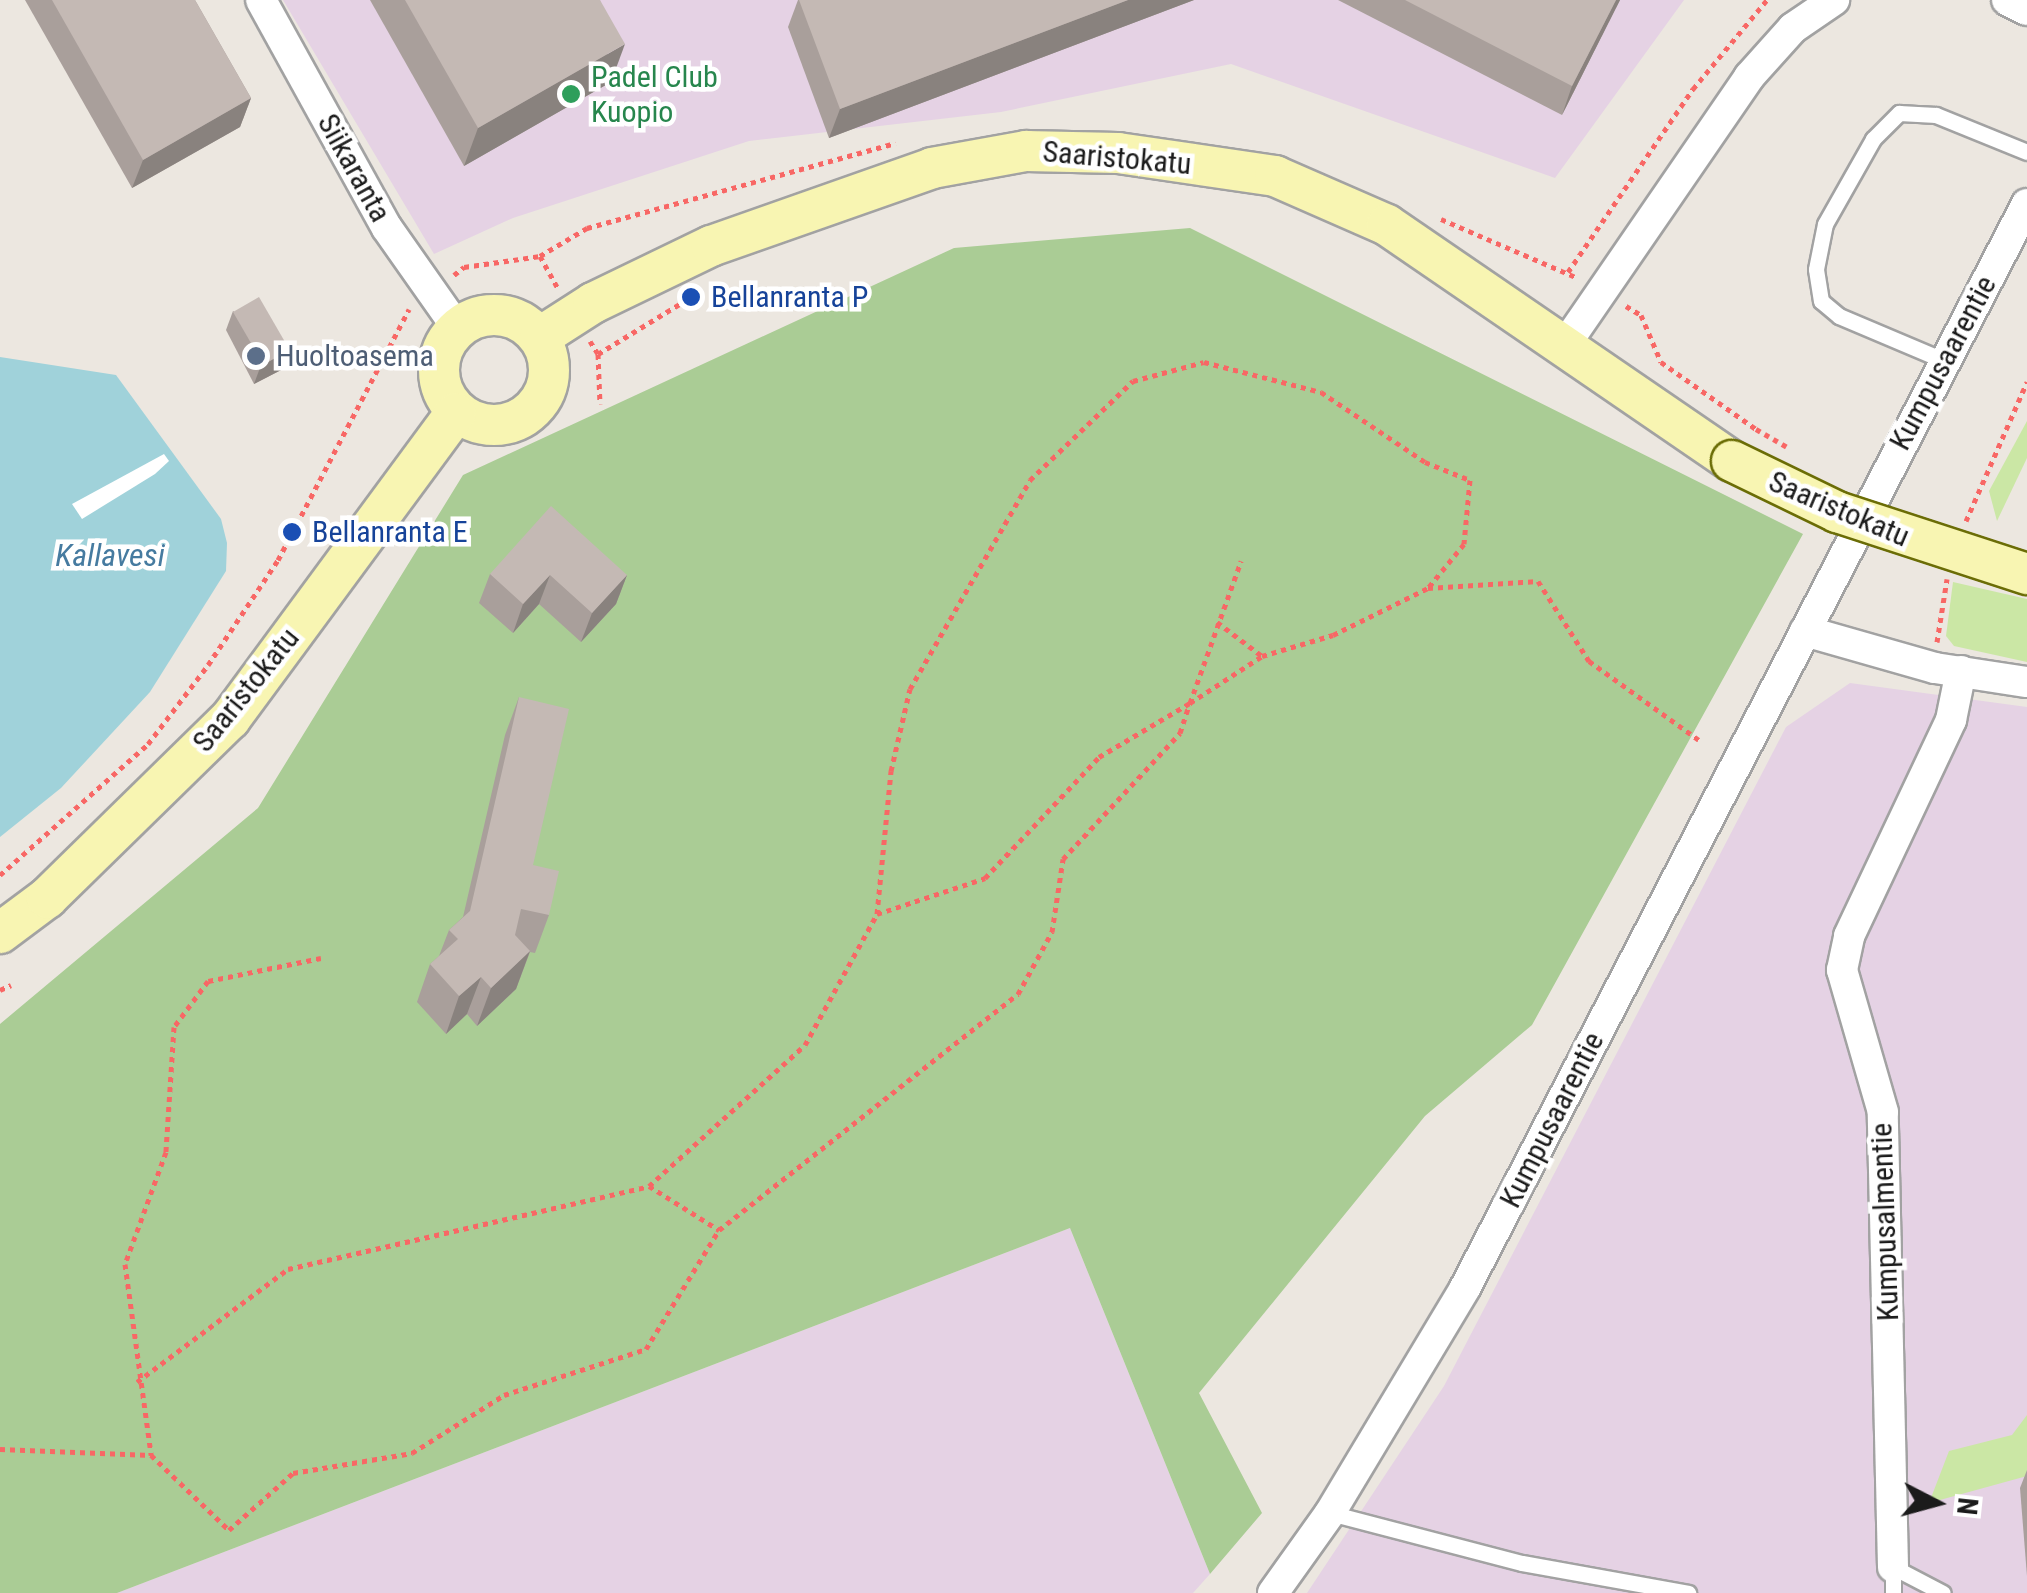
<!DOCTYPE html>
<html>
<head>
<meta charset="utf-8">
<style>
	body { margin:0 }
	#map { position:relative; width:2027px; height:1593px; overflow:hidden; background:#ece7e0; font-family:"Roboto Condensed",sans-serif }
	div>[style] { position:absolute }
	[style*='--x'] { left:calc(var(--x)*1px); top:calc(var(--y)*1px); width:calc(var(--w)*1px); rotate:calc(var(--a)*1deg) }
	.industrial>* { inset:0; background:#e5d2e4 }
	.grass>* { inset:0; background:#cbe7a5 }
	.forest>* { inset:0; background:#aacc95 }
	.water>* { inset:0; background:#a0d2da }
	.pier>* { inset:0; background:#fff }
	.path>* { height:5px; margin-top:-2.5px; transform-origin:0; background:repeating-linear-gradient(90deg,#f86765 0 5px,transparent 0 10px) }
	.roads { filter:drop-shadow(2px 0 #a2a2a2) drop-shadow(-2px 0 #a2a2a2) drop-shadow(0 2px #a2a2a2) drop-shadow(0 -2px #a2a2a2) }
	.lane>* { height:15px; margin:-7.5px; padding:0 7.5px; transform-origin:7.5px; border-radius:7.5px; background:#fff }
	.street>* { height:30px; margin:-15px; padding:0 15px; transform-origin:15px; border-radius:15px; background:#fff }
	.secondary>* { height:40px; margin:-20px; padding:0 20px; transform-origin:20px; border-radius:20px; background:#f8f5b2 }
	.secondary>.ring { margin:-20px; padding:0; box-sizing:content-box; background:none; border:40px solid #f8f5b2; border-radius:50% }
	.path-bridge>* { height:5px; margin-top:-2.5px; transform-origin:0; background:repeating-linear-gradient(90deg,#f86765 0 5px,transparent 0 10px) }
	.bridges { filter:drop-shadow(2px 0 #6b6d06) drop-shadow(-2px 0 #6b6d06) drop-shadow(0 2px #6b6d06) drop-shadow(0 -2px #6b6d06) }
	.secondary-bridge>* { height:40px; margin:-20px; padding:0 20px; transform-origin:20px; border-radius:20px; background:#f8f5b2 }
	.wall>* { inset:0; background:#a99f9b }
	.shaded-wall>* { inset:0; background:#89827e }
	.building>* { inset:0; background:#c4b9b4; transform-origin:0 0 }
	.dots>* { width:28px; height:28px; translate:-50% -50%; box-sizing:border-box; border:5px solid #fff; border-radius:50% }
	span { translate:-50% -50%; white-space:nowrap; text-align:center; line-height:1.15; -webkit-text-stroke:9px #fff; paint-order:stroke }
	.leisure-label { font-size:30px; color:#27864d }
	.left { translate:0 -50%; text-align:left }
	.street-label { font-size:30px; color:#1b1b1b }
	.transit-label { font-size:30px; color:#164399 }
	.service-label { font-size:30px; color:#4e5e75 }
	.water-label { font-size:32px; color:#467ba0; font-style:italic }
	.north { position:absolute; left:1887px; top:1453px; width:100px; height:100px; -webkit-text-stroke:8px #fff; paint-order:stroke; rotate:96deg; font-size:28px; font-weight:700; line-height:40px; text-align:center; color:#1b1b1b }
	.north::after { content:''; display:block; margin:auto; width:35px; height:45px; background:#1b1b1b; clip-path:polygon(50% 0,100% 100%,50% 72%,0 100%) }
</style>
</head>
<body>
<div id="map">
	<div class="industrial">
		<i style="clip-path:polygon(283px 0,1684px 0,1555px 178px,1231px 64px,1001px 112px,749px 141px,513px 218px,434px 254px)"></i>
		<i style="clip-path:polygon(1850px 683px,2027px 707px,2027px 1593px,1307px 1593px,1444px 1386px,1786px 727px)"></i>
		<i style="clip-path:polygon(1070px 1228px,1210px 1574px,1193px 1593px,117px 1593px)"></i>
	</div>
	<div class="grass">
		<i style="clip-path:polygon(2027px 421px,2027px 458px,1997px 521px,1989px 491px)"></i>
		<i style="clip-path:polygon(1953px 582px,2027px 599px,2027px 662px,1954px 646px,1946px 636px)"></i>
		<i style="clip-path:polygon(2027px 1415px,2027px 1476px,1929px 1503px,1949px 1451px,2012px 1435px)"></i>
	</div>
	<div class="forest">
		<i style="clip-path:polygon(1190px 228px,1803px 534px,1532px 1025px,1425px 1116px,1199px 1393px,1262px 1513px,1210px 1574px,1070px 1228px,117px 1593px,0 1593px,0 1024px,258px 808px,463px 475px,954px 248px)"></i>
	</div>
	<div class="water">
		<i style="clip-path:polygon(0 357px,116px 375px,221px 519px,227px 543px,226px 571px,150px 692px,61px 788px,0 837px)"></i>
	</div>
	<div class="pier">
		<i style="clip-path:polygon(164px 454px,169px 461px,155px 474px,82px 519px,72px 504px)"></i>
	</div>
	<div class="path">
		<i style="--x:1441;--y:219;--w:149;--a:23.3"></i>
		<i style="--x:540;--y:256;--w:37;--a:61"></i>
		<i style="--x:1568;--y:272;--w:222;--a:-55.7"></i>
		<i style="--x:1693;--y:89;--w:116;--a:-50.3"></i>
		<i style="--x:454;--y:275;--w:13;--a:-39"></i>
		<i style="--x:464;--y:267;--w:77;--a:-8.2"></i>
		<i style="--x:540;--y:256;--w:55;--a:-30.8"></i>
		<i style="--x:587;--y:228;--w:320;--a:-15.4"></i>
		<i style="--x:1626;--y:306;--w:17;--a:31"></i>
		<i style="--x:1641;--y:315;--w:51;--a:66.9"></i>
		<i style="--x:1661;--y:362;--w:116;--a:35.2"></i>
		<i style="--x:590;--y:341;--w:15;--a:58"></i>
		<i style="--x:598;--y:354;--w:109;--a:-31.5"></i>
		<i style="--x:598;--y:354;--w:50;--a:87.7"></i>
		<i style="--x:1966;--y:521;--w:152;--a:-66.3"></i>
		<i style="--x:1217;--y:622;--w:56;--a:37.1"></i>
		<i style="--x:1937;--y:642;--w:64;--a:-81"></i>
		<i style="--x:0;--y:875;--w:198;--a:-41.5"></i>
		<i style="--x:148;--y:744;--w:99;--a:-52.8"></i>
		<i style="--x:208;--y:665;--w:126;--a:-56.3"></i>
		<i style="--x:278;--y:560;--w:283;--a:-62.4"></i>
		<i style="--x:877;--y:914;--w:144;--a:-84.4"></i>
		<i style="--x:891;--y:771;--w:84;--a:-77"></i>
		<i style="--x:910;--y:689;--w:241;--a:-60.1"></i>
		<i style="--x:1030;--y:480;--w:143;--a:-43.9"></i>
		<i style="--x:1133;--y:381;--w:73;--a:-15"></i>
		<i style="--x:1204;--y:362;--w:121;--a:14.4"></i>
		<i style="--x:1321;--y:392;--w:125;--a:33.9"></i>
		<i style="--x:1425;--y:462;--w:48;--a:21.8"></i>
		<i style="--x:1470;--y:480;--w:64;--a:95.4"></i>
		<i style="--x:1464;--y:544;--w:57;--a:129.3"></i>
		<i style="--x:321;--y:958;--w:115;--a:168.5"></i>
		<i style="--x:208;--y:981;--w:57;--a:126.5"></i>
		<i style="--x:174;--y:1027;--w:125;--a:93.7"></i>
		<i style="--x:166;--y:1152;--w:119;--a:110.1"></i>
		<i style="--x:125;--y:1264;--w:193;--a:82.2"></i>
		<i style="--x:151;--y:1455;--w:108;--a:43.9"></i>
		<i style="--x:229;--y:1530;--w:86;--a:-41.7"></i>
		<i style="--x:293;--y:1473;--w:121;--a:-9.5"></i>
		<i style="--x:412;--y:1453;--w:109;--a:-32.2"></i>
		<i style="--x:504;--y:1395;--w:149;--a:-17.9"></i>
		<i style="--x:646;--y:1349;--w:140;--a:-58.5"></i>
		<i style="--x:0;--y:990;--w:12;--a:-24"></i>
		<i style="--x:649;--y:1186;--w:83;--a:32.2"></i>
		<i style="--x:719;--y:1230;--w:381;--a:-38.3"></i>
		<i style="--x:1018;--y:994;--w:71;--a:-61.3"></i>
		<i style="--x:1052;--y:932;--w:74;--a:-81.4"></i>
		<i style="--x:1063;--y:859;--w:172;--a:-47.1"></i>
		<i style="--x:1180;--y:733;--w:32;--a:-72"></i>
		<i style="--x:1190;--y:703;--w:86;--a:-33.1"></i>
		<i style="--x:1262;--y:656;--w:74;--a:-16.5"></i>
		<i style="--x:1333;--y:635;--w:106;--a:-26.3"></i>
		<i style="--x:1428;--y:588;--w:110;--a:-3.6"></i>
		<i style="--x:1538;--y:581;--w:95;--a:57.5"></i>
		<i style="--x:1589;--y:661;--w:135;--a:35.7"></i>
		<i style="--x:137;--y:1382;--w:189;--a:-36.8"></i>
		<i style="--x:288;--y:1269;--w:370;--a:-12.9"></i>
		<i style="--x:649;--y:1186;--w:210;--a:-42.1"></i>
		<i style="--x:805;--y:1045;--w:149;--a:-61.2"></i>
		<i style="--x:877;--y:914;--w:114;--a:-18.4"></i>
		<i style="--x:985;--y:878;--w:166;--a:-46.7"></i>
		<i style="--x:1099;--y:757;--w:106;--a:-30.7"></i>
		<i style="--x:1190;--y:703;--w:151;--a:-70.2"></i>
		<i style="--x:0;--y:1449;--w:151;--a:2.3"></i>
	</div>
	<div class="roads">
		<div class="lane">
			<i style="--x:1943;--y:360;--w:113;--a:-157.1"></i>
			<i style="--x:1839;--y:316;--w:23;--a:-140"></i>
			<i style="--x:1821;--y:301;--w:32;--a:-99"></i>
			<i style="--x:1816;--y:269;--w:46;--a:-78.7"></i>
			<i style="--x:1825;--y:224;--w:98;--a:-60.5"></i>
			<i style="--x:1873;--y:139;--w:37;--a:-45"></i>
			<i style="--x:1899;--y:113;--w:37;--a:3"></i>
			<i style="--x:1936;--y:115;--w:98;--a:22.1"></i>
			<i style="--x:1330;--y:1513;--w:198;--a:14.6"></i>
			<i style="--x:1522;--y:1563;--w:169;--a:10.2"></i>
			<i style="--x:1893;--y:1593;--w:26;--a:-90"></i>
			<i style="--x:1893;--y:1567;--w:56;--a:27.5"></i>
		</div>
		<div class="street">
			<i style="--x:261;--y:0;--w:260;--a:61.1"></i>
			<i style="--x:387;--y:228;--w:123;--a:54.9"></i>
			<i style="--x:2007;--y:0;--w:22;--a:27"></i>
			<i style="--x:1563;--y:348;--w:329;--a:-55.5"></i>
			<i style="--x:1749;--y:77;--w:66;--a:-48.1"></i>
			<i style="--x:1793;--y:28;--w:50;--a:-34.3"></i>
			<i style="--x:1805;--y:631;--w:135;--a:15.9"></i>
			<i style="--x:1935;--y:668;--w:93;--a:8.7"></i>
			<i style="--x:1893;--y:1567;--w:455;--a:-91.3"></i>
			<i style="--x:1883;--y:1112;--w:148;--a:-106.1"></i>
			<i style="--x:1842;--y:970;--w:35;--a:-78"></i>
			<i style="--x:1849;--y:936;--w:239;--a:-64.7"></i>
			<i style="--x:1951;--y:720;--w:50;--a:-78.5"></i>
			<i style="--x:1273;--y:1593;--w:98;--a:-54.5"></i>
			<i style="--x:1330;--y:1513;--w:262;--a:-59"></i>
			<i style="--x:1465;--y:1288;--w:1221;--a:-62.6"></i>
		</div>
		<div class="secondary">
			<i class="ring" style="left:439px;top:315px;width:70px;height:70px"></i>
			<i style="--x:540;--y:337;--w:63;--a:-32.7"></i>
			<i style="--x:593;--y:303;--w:131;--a:-25.8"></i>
			<i style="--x:711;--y:246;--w:234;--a:-19.4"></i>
			<i style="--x:932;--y:168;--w:96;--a:-10.3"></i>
			<i style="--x:1026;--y:151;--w:92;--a:1.2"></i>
			<i style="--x:1118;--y:153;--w:159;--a:8.3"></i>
			<i style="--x:1275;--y:176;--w:122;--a:23.6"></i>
			<i style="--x:1387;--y:225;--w:418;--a:34.4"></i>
			<i style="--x:0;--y:933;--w:59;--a:-36.7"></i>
			<i style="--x:47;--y:898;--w:256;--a:-44.4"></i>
			<i style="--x:230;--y:719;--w:380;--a:-53.6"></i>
		</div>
	</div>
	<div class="path-bridge">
		<i style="--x:1756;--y:429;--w:39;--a:30"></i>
	</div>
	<div class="bridges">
		<div class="secondary-bridge">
			<i style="--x:1732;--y:461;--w:117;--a:25.9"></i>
			<i style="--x:1837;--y:512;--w:200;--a:18.1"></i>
		</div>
	</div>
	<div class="wall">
		<i style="clip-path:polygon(25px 0,195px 0,251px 98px,240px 127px,132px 188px)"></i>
		<i style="clip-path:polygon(370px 0,600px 0,611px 82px,464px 166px)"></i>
		<i style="clip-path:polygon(798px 0,1194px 0,829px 138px,788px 27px)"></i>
		<i style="clip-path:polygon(1338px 0,1620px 0,1562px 115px)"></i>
		<i style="clip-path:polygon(233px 311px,290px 350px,283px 369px,254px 384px,226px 330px)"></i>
		<i style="clip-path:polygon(490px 574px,627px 575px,616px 604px,581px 642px,539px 604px,513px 633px,479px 603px)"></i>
		<i style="clip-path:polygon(519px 697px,533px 865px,549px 915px,535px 953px,530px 952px,516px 989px,477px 1026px,467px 1014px,446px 1034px,417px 1002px,430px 964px,439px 956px,449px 930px,463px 917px,505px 735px)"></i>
		<i style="clip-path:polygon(2027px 1470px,2027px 1576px,2020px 1488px)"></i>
	</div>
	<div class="shaded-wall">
		<i style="clip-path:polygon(1128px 0,1194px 0,829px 138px,840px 109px)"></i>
		<i style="clip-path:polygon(1616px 0,1620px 0,1562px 115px,1572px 86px)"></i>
		<i style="clip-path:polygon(625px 44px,611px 82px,464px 166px,478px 128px)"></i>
		<i style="clip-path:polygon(251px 98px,240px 127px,132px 188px,143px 160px)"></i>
		<i style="clip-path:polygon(290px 350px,283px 369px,254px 384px,261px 365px)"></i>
		<i style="clip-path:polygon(550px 575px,539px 604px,513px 633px,523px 604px)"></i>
		<i style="clip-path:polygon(627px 575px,616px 604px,581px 642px,592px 613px)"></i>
		<i style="clip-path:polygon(530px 951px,516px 989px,477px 1026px,491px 988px)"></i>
		<i style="clip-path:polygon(481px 977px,467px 1014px,446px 1034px,459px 996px)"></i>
	</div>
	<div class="building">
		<i style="clip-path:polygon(52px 0,195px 0,251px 98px,143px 160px)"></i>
		<i style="clip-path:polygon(405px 0,600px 0,625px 44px,478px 128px)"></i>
		<i style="clip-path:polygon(799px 0,1128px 0,840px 109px)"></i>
		<i style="clip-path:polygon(1405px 0,1616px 0,1572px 86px)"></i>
		<i style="left:259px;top:297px;width:61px;height:30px;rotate:60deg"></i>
		<i style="clip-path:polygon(551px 506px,627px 575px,592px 613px,550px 575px,523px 604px,490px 574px)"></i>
		<i style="clip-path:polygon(519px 697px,569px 709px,533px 865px,559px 871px,549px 915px,521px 909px,515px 935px,530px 951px,491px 988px,481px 977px,459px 996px,430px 964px,458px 939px,449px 930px,470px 911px)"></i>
	</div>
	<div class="dots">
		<i style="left:571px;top:94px;background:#2e9e5b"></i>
		<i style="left:691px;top:297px;background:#1a4fb4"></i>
		<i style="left:256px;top:356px;background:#5c6f8a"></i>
		<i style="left:292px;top:532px;background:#1a4fb4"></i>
	</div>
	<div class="leisure-label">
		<span class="left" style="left:591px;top:94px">Padel Club<br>Kuopio</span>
	</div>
	<div class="street-label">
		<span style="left:1117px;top:158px;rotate:5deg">Saaristokatu</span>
		<span style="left:354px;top:168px;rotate:61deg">Siikaranta</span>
		<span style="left:1943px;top:363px;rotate:-62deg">Kumpusaarentie</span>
		<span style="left:1839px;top:509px;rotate:23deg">Saaristokatu</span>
		<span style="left:246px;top:690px;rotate:-51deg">Saaristokatu</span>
		<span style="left:1552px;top:1120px;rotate:-63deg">Kumpusaarentie</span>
		<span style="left:1885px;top:1222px;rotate:-92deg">Kumpusalmentie</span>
	</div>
	<div class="transit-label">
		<span class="left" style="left:711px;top:297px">Bellanranta P</span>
		<span class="left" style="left:312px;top:532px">Bellanranta E</span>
	</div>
	<div class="service-label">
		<span class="left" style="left:276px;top:356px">Huoltoasema</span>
	</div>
	<div class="water-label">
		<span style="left:110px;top:555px">Kallavesi</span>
	</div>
	<div class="north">N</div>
</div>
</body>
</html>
